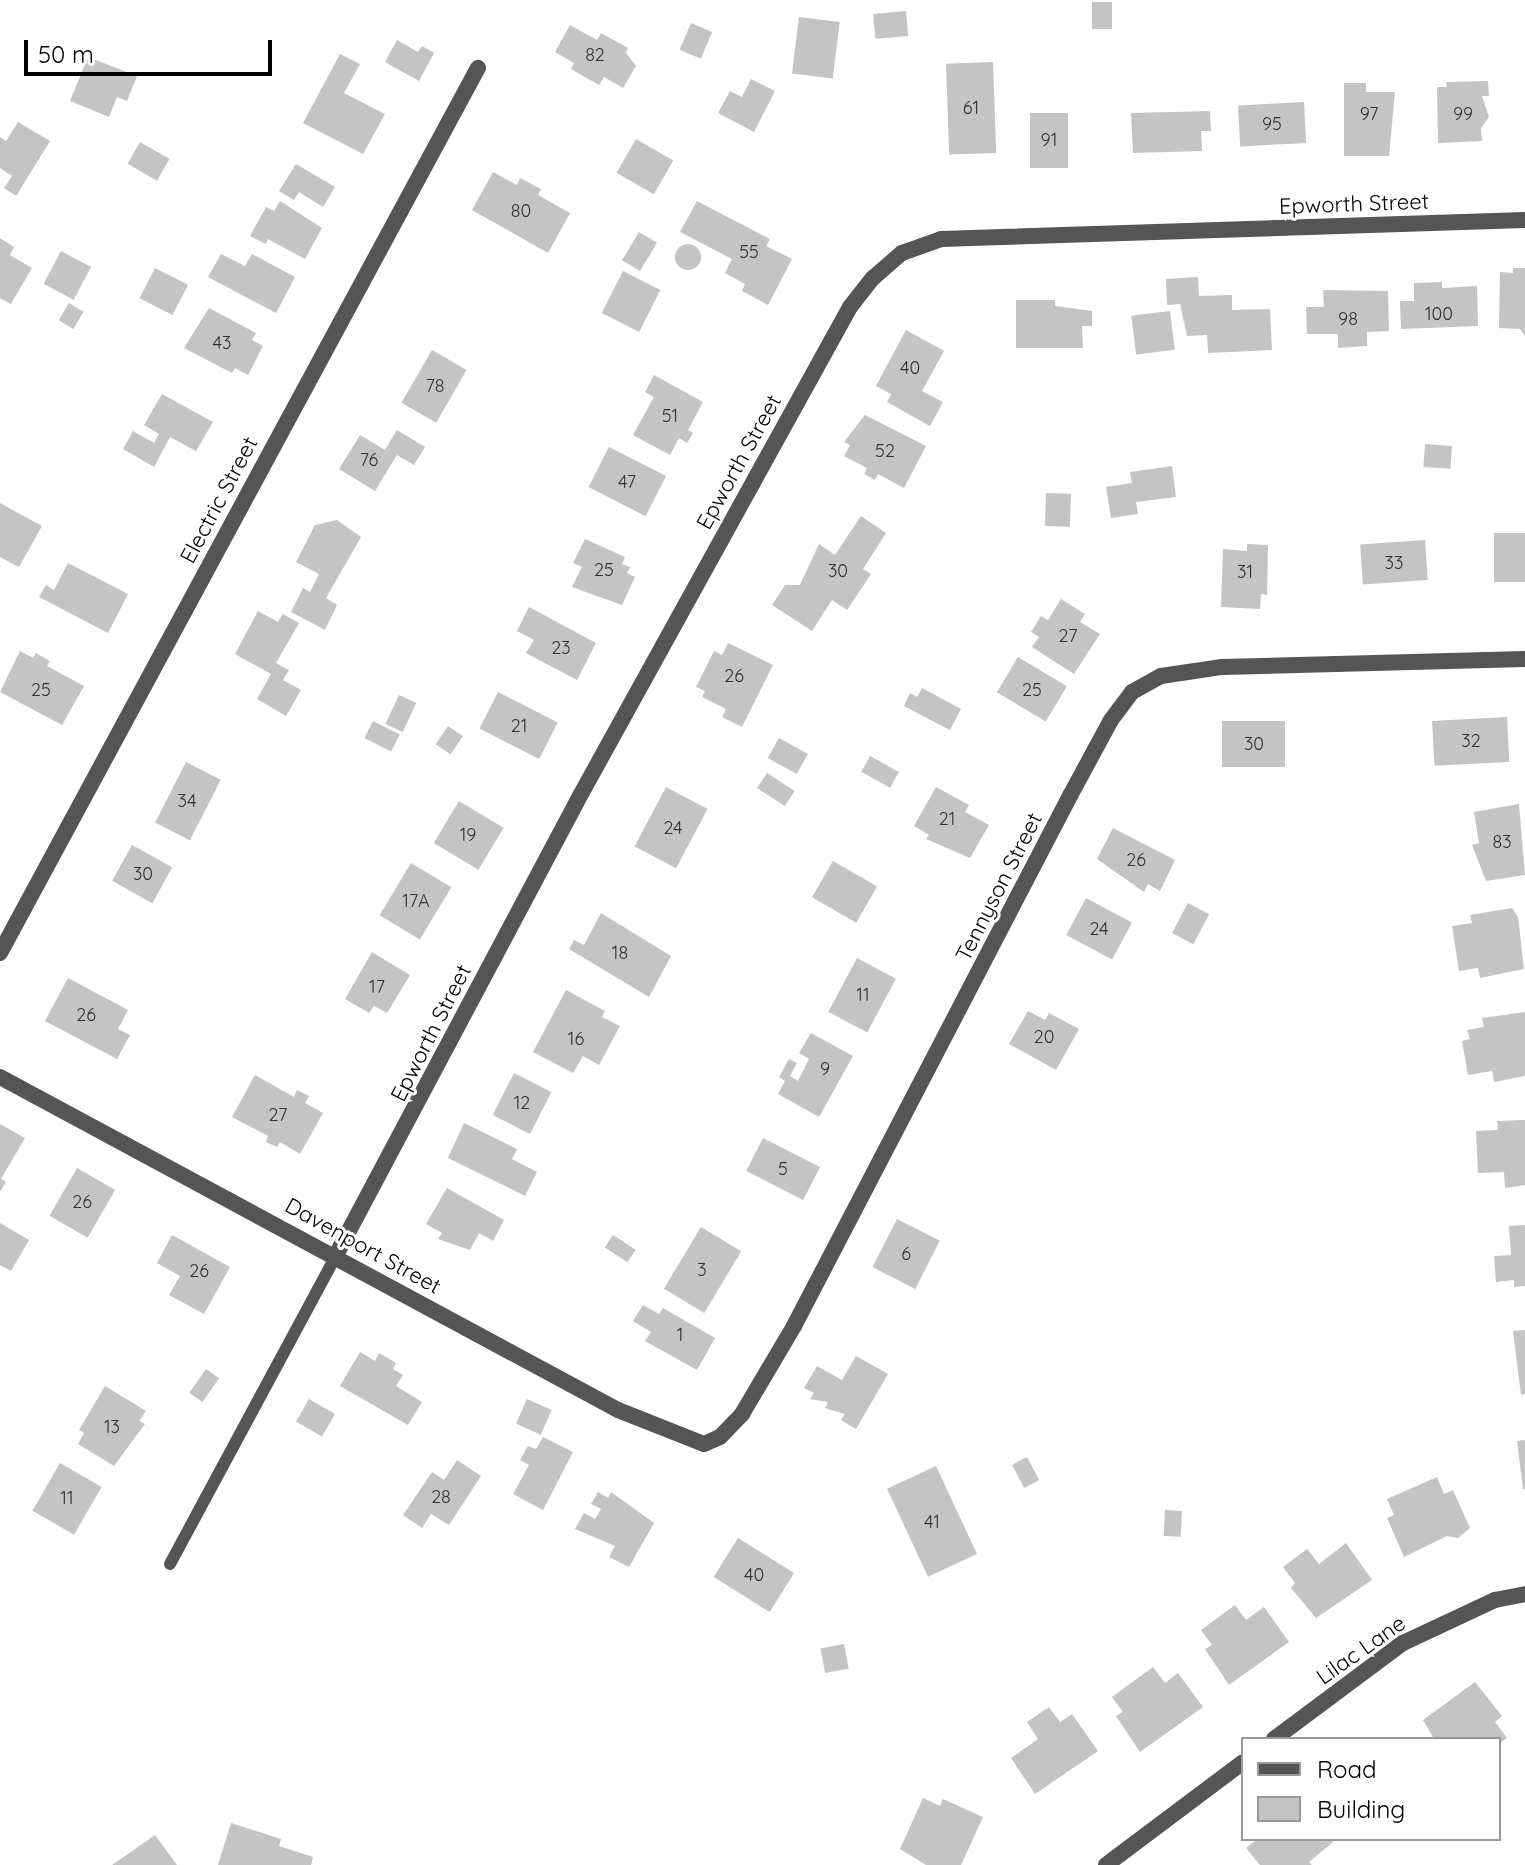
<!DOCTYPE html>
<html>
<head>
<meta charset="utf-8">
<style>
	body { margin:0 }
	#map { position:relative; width:1525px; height:1865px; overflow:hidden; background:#fff; font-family:Quicksand,sans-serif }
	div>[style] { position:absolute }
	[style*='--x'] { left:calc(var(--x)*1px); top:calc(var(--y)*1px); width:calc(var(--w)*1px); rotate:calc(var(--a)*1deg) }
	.building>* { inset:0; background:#c4c4c4; transform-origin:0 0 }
	.round { border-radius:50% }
	.service>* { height:12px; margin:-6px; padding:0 6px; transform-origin:6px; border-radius:6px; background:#555 }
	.minor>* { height:16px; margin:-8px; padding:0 8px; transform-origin:8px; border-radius:8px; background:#555 }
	span { translate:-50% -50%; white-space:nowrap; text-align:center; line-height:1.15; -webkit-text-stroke:6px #fff; paint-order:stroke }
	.number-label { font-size:18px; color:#313131 }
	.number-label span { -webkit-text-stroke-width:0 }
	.street-label { font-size:22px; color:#000 }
	.legend { position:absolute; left:1241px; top:1737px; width:260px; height:104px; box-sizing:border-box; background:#fff; border:2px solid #999; margin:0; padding:10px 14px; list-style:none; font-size:24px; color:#000 }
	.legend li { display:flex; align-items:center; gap:16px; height:40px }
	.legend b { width:40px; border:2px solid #999 }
	.scale { position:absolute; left:24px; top:40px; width:248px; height:36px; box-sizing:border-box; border:4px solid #000; border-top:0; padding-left:10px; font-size:24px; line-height:28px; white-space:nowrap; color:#000; -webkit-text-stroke:6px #fff; paint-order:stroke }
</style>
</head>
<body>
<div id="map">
	<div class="building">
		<i style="left:1112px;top:2px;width:27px;height:20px;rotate:90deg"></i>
		<i style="left:906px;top:11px;width:25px;height:33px;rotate:85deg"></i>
		<i style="left:799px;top:17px;width:41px;height:57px;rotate:7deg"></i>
		<i style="left:691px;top:23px;width:23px;height:29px;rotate:23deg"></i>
		<i style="clip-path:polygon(570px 25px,597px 40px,601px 33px,628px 48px,626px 53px,636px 66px,623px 88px,604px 77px,599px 85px,571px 69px,574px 63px,555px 52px)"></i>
		<i style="clip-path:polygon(397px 40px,418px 52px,422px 46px,434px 53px,419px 81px,385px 62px)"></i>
		<i style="clip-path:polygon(340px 54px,360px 64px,344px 93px,385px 114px,363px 154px,303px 123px)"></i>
		<i style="clip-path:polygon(88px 57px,137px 76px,127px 101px,117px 97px,109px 117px,70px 101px)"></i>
		<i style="left:993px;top:62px;width:91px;height:47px;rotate:88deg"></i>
		<i style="clip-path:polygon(751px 79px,775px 91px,754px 132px,718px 113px,730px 91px,742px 97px)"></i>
		<i style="clip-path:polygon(1488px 81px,1489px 96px,1482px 96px,1489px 117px,1481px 128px,1482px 141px,1438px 143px,1437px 87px,1447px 87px,1446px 82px)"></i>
		<i style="clip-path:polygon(1344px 83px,1366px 83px,1366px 92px,1395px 92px,1389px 156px,1344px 156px)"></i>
		<i style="left:1304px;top:102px;width:41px;height:66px;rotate:87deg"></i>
		<i style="clip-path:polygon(1210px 111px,1211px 131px,1201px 131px,1202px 151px,1133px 153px,1131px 113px)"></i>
		<i style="left:1030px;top:113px;width:38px;height:55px"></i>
		<i style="clip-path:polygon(18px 122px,50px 141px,16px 196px,4px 188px,12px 176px,0 168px,0 137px,6px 141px)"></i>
		<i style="left:636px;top:139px;width:43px;height:39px;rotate:30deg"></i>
		<i style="left:140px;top:142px;width:34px;height:25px;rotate:30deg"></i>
		<i style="clip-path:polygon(296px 164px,335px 187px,323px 207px,299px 192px,294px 200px,279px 191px)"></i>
		<i style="clip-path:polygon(493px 172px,517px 185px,520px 178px,541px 189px,538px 195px,570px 213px,548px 253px,472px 210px)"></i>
		<i style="clip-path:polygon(280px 201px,322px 228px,305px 259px,268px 239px,266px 244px,250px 236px,266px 207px,274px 211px)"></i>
		<i style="clip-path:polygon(697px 201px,770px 239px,766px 246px,792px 259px,768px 305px,742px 291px,745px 284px,725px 273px,732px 259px,680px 232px)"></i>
		<i style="left:639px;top:232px;width:21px;height:33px;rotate:31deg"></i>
		<i style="clip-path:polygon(0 238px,14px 247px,10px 255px,32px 268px,11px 304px,0 298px)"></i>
		<i class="round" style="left:675px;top:244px;width:26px;height:26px"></i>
		<i style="left:61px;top:251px;width:34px;height:37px;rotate:28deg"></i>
		<i style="clip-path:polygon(221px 254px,245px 266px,252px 254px,295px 277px,276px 313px,208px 277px)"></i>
		<i style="left:155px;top:268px;width:37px;height:34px;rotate:27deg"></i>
		<i style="clip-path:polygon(1513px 268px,1525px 268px,1525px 336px,1520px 329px,1499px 328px,1500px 272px,1513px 273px)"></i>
		<i style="left:623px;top:271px;width:42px;height:47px;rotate:27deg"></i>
		<i style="clip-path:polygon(1198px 277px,1199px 296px,1232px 295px,1232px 310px,1270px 309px,1272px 350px,1208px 353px,1207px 335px,1187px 336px,1180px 304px,1167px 305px,1166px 279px)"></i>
		<i style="clip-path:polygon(1442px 282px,1442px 288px,1477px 286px,1478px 326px,1401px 329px,1400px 301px,1414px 301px,1414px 283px)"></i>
		<i style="clip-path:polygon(1323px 290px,1388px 291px,1389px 331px,1367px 332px,1367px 346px,1338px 348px,1338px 334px,1307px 334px,1306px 307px,1324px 307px)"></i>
		<i style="clip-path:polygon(1016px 300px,1055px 300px,1055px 306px,1092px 311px,1092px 326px,1082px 326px,1083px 348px,1016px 348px)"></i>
		<i style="left:69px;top:303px;width:17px;height:20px;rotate:31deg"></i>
		<i style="clip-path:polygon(209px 308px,256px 333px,252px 340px,263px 346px,248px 375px,235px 368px,232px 373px,184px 348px)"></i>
		<i style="left:1170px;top:311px;width:39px;height:39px;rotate:83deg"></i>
		<i style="clip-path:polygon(906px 330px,944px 351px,922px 391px,943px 402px,930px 426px,887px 402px,891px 394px,876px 386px)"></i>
		<i style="left:432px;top:350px;width:40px;height:61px;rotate:30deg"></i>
		<i style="clip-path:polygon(654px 375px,703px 402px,688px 430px,693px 433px,687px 443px,679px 438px,670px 455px,633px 435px,654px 397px,645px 392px)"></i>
		<i style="clip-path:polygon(162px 394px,213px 422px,196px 451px,170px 437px,154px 467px,123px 449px,133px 431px,154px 443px,159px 434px,144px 425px)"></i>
		<i style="clip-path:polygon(865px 415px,926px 446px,904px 488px,878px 474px,875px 480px,864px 474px,867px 468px,844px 456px,850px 445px,844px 442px)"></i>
		<i style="clip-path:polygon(397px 430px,425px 447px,414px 465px,397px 455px,375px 491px,339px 469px,360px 435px,385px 450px)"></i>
		<i style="left:1425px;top:444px;width:27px;height:23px;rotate:4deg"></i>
		<i style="left:609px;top:447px;width:64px;height:45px;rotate:27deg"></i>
		<i style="clip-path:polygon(1172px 466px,1176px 497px,1136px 502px,1138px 514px,1111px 518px,1106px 487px,1132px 483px,1130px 472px)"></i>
		<i style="left:1046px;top:493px;width:25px;height:33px;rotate:2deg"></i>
		<i style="clip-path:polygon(0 503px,42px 526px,19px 567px,0 557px)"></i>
		<i style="clip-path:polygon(861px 516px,886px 533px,863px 569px,871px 574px,847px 610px,832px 600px,812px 631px,772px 605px,785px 585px,800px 585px,819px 544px,835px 555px)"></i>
		<i style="clip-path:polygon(337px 520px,361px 537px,326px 598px,337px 605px,325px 630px,291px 612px,303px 588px,310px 592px,319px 574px,296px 562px,315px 525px)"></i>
		<i style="left:1525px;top:533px;width:49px;height:31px;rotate:90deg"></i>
		<i style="clip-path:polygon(585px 539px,625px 557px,622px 564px,630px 567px,627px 573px,635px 577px,622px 605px,572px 587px,582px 567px,573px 563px)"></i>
		<i style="left:1425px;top:540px;width:40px;height:65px;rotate:86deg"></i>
		<i style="clip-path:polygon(1247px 544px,1268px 545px,1267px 595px,1261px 594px,1260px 609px,1221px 607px,1223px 549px,1247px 551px)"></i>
		<i style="clip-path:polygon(68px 563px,128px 594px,108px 633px,39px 597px,46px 585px,54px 590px)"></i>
		<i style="clip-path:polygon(1061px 599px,1085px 614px,1080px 622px,1100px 634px,1074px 674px,1032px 647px,1039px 637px,1031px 632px,1041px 616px,1048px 620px)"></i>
		<i style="clip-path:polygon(529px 607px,596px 643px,577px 680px,526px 653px,534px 640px,517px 631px)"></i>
		<i style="clip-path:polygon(258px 611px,278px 622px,283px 614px,299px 623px,276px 663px,289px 670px,283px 680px,301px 690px,286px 716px,257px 699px,271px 674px,235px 654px)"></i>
		<i style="clip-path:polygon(728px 643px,773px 665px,742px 727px,722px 717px,726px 709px,702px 697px,705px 691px,696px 687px,714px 651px,722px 655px)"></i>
		<i style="clip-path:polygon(20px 651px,33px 658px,36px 653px,50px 661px,47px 666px,84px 686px,62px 725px,0 692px)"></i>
		<i style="left:1018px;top:657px;width:57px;height:41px;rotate:31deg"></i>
		<i style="clip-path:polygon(922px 688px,961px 709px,950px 730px,904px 706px,910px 693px,917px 697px)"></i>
		<i style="left:498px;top:692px;width:67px;height:41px;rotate:27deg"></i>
		<i style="left:399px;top:695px;width:19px;height:32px;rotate:25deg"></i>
		<i style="left:1507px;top:717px;width:45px;height:75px;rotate:87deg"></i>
		<i style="left:373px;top:721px;width:30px;height:19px;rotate:27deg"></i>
		<i style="left:1222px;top:721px;width:63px;height:46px"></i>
		<i style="left:448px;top:726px;width:18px;height:22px;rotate:34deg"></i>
		<i style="left:779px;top:738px;width:33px;height:23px;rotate:29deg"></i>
		<i style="left:870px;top:756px;width:33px;height:18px;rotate:29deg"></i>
		<i style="left:186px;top:762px;width:39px;height:68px;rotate:27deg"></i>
		<i style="left:767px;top:773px;width:33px;height:18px;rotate:33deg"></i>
		<i style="left:666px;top:787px;width:47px;height:67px;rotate:28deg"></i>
		<i style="clip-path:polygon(936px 787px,969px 805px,965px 812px,989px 825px,970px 858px,926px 839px,929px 835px,914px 826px)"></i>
		<i style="left:459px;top:801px;width:52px;height:49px;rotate:31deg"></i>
		<i style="clip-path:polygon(1519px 804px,1525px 875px,1486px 881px,1472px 845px,1479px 843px,1474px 812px)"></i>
		<i style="clip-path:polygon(1113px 828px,1175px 860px,1160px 891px,1148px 884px,1144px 892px,1097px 859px)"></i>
		<i style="left:132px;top:845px;width:46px;height:41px;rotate:29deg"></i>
		<i style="left:833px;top:861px;width:51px;height:42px;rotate:30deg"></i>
		<i style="left:411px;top:863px;width:47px;height:61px;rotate:31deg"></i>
		<i style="left:1086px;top:898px;width:52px;height:42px;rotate:28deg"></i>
		<i style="left:1188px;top:903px;width:24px;height:34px;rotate:28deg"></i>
		<i style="clip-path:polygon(1512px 908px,1518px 917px,1524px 969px,1480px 978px,1478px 968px,1459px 971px,1452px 926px,1472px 923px,1470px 915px)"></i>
		<i style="clip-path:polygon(601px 913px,671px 956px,649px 997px,569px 949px,574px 940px,584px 945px)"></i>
		<i style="clip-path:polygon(372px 952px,410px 975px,387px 1013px,374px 1006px,369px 1013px,345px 999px)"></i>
		<i style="left:857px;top:958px;width:44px;height:61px;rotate:28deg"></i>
		<i style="clip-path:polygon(68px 978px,128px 1010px,118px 1029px,130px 1035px,117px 1059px,45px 1021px)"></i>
		<i style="clip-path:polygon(566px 990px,605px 1011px,602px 1017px,620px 1026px,599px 1065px,583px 1056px,573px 1073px,533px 1052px)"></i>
		<i style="clip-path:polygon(1028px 1011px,1045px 1020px,1049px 1013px,1079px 1029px,1056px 1070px,1009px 1044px)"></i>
		<i style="clip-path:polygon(1525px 1012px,1525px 1076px,1494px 1082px,1492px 1071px,1468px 1075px,1462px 1041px,1470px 1039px,1467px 1030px,1484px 1027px,1482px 1018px)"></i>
		<i style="clip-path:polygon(811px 1033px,853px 1056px,819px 1117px,778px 1094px,785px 1081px,779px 1077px,789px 1059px,797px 1063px,790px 1076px,798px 1081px,809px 1059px,799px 1053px)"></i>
		<i style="left:514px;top:1073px;width:42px;height:47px;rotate:27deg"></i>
		<i style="clip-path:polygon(255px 1075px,294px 1097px,297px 1090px,309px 1096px,305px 1103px,323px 1113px,300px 1154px,280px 1142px,277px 1147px,266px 1142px,268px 1136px,232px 1117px)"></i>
		<i style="clip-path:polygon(1525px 1120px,1525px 1185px,1505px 1188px,1504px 1172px,1478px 1173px,1476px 1131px,1498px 1130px,1497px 1121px)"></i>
		<i style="clip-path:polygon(464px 1123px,517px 1149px,512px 1159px,537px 1172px,525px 1196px,448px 1158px)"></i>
		<i style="clip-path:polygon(0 1124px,25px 1138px,1px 1179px,6px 1182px,0 1192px)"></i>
		<i style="left:763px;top:1138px;width:64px;height:37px;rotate:27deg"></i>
		<i style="left:77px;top:1168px;width:44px;height:55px;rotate:30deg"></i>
		<i style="clip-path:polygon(447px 1188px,504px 1220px,493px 1241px,479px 1233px,470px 1250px,438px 1239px,442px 1233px,426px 1224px)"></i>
		<i style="left:897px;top:1219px;width:48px;height:54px;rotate:27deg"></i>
		<i style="clip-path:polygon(0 1223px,29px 1240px,11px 1271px,0 1265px)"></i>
		<i style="clip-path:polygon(1525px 1225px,1525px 1286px,1514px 1287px,1514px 1280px,1496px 1282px,1494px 1256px,1511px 1255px,1509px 1226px)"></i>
		<i style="left:701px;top:1227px;width:47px;height:72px;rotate:31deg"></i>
		<i style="clip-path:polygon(172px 1235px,230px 1267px,204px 1314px,169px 1295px,180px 1276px,157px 1263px)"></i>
		<i style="left:613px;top:1235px;width:27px;height:15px;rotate:33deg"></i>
		<i style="clip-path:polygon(643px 1305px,659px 1314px,663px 1308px,715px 1338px,697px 1370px,645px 1341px,651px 1332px,633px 1321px)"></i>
		<i style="clip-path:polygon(1525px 1330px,1525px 1394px,1521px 1395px,1513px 1331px)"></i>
		<i style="clip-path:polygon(360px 1352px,375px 1361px,379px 1353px,396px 1363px,393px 1369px,403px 1375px,396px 1386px,422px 1402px,408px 1425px,340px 1386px)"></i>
		<i style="clip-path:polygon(856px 1356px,888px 1374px,856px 1429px,841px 1420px,845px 1414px,825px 1408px,828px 1402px,810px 1399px,814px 1393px,804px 1388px,817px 1366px,842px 1380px)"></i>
		<i style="left:206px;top:1369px;width:16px;height:29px;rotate:35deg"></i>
		<i style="clip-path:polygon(105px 1386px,146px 1411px,139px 1421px,145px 1424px,114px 1466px,78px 1444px,84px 1433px,79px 1430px)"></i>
		<i style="left:309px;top:1399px;width:30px;height:26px;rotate:30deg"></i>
		<i style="left:527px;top:1399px;width:27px;height:27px;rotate:24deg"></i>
		<i style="clip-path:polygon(543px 1437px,573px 1452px,543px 1510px,513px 1494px,529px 1465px,520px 1460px,528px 1446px,536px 1449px)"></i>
		<i style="clip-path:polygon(1525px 1440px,1525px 1489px,1523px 1489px,1517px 1441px)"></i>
		<i style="left:1027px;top:1457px;width:26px;height:17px;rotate:62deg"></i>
		<i style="clip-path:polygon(457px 1460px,481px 1476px,449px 1525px,431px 1514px,422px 1528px,403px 1515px,432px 1472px,444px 1480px)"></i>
		<i style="left:60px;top:1463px;width:48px;height:55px;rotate:30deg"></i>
		<i style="left:936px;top:1466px;width:97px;height:54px;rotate:65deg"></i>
		<i style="clip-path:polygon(1437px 1477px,1444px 1494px,1453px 1490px,1470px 1528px,1458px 1538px,1447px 1536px,1404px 1557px,1387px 1518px,1394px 1515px,1387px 1499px)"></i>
		<i style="clip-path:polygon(598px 1492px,608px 1498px,611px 1492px,654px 1523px,629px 1567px,609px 1557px,615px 1546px,575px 1529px,584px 1513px,595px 1519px,601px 1509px,591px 1504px)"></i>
		<i style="left:1165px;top:1510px;width:17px;height:26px;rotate:3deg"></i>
		<i style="left:738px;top:1538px;width:66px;height:46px;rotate:32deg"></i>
		<i style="clip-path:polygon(1346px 1543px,1372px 1580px,1316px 1618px,1291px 1588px,1295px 1583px,1283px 1567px,1307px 1549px,1319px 1564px)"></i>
		<i style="clip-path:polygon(1235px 1605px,1246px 1620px,1264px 1607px,1289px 1642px,1229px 1685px,1205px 1649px,1212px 1645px,1201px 1630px)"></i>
		<i style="left:844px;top:1644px;width:25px;height:24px;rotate:79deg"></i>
		<i style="clip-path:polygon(1153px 1667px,1165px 1683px,1178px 1673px,1203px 1707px,1140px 1752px,1116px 1716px,1123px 1712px,1112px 1697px)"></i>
		<i style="clip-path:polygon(1475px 1682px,1502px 1716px,1495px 1722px,1507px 1738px,1499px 1744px,1499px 1739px,1434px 1739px,1423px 1720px)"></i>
		<i style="clip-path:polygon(1049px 1707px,1060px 1722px,1072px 1714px,1098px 1751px,1035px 1794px,1011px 1758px,1038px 1739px,1027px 1722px)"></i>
		<i style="clip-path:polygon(923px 1798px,940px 1806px,943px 1799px,983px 1817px,961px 1865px,926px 1865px,900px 1849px)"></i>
		<i style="clip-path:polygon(231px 1823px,281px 1839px,279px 1846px,313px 1857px,311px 1865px,218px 1865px)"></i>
		<i style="clip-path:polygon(155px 1835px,177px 1865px,112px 1865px)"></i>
		<i style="clip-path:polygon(1258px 1839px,1331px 1839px,1333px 1842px,1309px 1862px,1312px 1865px,1260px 1865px,1246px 1848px)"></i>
	</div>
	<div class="service">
		<i style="--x:170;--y:1564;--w:349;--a:-61.7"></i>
	</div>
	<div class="minor">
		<i style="--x:0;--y:953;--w:1006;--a:-61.63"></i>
		<i style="--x:0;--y:1077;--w:702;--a:28.32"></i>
		<i style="--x:618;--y:1410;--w:92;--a:21.6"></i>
		<i style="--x:704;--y:1444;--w:17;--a:-24"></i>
		<i style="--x:720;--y:1437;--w:32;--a:-46"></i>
		<i style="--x:742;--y:1414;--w:102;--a:-59.4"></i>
		<i style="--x:794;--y:1326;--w:600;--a:-62.5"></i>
		<i style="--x:1071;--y:794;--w:84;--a:-61.6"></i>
		<i style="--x:1111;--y:720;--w:35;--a:-53"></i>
		<i style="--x:1132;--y:692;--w:33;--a:-29"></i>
		<i style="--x:1161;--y:676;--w:62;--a:-8.4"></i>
		<i style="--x:1222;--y:667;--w:303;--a:-1.5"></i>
		<i style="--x:335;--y:1257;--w:524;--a:-62.02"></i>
		<i style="--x:581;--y:794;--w:556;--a:-61.09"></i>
		<i style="--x:850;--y:307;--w:37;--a:-52"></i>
		<i style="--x:873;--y:278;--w:38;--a:-41"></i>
		<i style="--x:902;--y:253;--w:41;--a:-19.7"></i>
		<i style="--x:941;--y:239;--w:584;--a:-1.86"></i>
		<i style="--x:1274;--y:1739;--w:161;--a:-36.7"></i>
		<i style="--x:1403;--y:1643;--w:102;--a:-25.1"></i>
		<i style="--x:1495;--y:1600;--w:31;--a:-11"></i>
		<i style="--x:1106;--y:1865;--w:171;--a:-36.9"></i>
	</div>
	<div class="number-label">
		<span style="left:595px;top:55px">82</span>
		<span style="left:971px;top:108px">61</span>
		<span style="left:1369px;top:114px">97</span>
		<span style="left:1463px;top:114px">99</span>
		<span style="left:1272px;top:124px">95</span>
		<span style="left:1049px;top:140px">91</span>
		<span style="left:521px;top:211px">80</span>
		<span style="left:749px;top:252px">55</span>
		<span style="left:1439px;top:314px">100</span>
		<span style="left:1348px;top:319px">98</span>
		<span style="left:222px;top:343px">43</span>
		<span style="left:910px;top:368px">40</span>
		<span style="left:435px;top:386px">78</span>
		<span style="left:670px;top:416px">51</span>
		<span style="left:885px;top:451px">52</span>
		<span style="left:369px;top:460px">76</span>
		<span style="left:627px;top:482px">47</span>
		<span style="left:1394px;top:563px">33</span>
		<span style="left:604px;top:570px">25</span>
		<span style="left:838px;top:571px">30</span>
		<span style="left:1245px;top:572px">31</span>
		<span style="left:1068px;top:636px">27</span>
		<span style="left:561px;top:648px">23</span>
		<span style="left:734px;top:676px">26</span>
		<span style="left:41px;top:690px">25</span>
		<span style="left:1032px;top:690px">25</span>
		<span style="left:519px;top:726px">21</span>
		<span style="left:1471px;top:741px">32</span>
		<span style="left:1254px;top:744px">30</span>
		<span style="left:187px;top:801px">34</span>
		<span style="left:947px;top:819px">21</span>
		<span style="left:673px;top:828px">24</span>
		<span style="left:468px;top:835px">19</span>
		<span style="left:1502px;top:842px">83</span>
		<span style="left:1136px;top:860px">26</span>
		<span style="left:143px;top:874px">30</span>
		<span style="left:416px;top:901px">17A</span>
		<span style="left:1099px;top:929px">24</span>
		<span style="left:620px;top:953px">18</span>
		<span style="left:377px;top:987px">17</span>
		<span style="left:863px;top:995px">11</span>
		<span style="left:86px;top:1015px">26</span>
		<span style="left:1044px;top:1037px">20</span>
		<span style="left:576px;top:1039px">16</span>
		<span style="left:825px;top:1069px">9</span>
		<span style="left:522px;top:1103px">12</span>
		<span style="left:278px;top:1115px">27</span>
		<span style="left:783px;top:1169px">5</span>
		<span style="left:82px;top:1202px">26</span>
		<span style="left:906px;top:1254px">6</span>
		<span style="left:702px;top:1270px">3</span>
		<span style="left:199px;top:1271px">26</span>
		<span style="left:680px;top:1335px">1</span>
		<span style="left:112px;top:1427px">13</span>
		<span style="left:441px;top:1497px">28</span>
		<span style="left:67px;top:1498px">11</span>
		<span style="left:932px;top:1522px">41</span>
		<span style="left:754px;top:1575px">40</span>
	</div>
	<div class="street-label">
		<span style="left:1354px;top:204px;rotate:-2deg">Epworth Street</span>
		<span style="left:739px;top:462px;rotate:-61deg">Epworth Street</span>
		<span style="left:219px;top:500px;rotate:-62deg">Electric Street</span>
		<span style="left:999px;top:887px;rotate:-63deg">Tennyson Street</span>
		<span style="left:431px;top:1033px;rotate:-63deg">Epworth Street</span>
		<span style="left:363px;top:1246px;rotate:29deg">Davenport Street</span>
		<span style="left:1361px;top:1650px;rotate:-35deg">Lilac Lane</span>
	</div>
	<ul class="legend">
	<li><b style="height:10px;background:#555"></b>Road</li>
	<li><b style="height:22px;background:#c4c4c4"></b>Building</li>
	</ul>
	<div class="scale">50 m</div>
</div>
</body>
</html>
